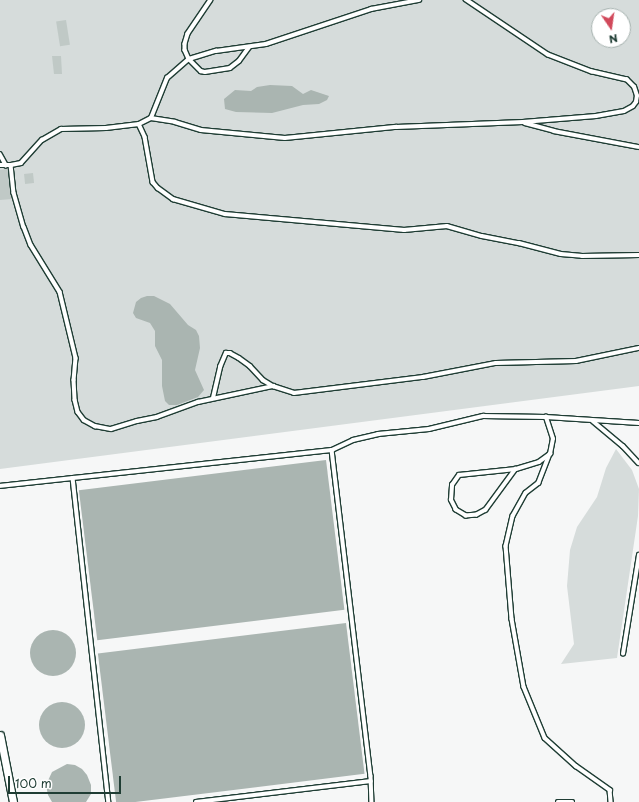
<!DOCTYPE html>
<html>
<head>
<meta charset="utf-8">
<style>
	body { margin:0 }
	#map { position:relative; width:639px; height:802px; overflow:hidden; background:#f6f7f7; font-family:"Playpen Sans",sans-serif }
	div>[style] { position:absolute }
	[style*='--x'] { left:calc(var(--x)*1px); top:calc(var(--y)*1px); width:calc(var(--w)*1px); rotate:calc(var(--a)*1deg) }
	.green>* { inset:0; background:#d6dcdb }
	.water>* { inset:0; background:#aab5b1; transform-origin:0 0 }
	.round { border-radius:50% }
	.building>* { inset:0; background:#c0c9c6; transform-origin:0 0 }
	.roads { filter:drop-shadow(1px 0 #1f3d34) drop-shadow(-1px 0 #1f3d34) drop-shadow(0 1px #1f3d34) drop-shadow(0 -1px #1f3d34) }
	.lane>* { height:3.5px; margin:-1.75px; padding:0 1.75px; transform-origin:1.75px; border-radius:1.75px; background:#fff }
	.street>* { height:7px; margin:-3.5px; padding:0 3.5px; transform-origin:3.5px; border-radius:3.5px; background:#fff }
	span { translate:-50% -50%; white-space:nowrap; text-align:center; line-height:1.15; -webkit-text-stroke:3px #fff; paint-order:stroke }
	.north { position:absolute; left:591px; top:8px; width:40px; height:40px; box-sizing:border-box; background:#fff; border:1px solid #a5b1ae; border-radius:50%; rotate:167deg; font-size:11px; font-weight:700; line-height:16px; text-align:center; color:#1f3d34 }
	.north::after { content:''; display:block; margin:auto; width:14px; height:18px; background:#d1495b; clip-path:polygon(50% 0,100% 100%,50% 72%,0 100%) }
	.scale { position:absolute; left:8px; top:776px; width:113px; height:18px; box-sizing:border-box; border:2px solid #1f3d34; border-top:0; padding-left:5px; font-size:12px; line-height:14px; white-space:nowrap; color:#1f3d34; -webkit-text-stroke:3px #fff; paint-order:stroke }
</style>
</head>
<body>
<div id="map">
	<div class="green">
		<i style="clip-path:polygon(evenodd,0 0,639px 0,639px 386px,0 469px,0 0,599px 16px,623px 16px,623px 40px,599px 40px,599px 16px)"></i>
		<i style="clip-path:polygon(616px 449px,632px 470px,639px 489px,638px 516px,617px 658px,561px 664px,574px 644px,567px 586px,570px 550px,577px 527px,597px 497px,606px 468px)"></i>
	</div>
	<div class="water">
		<i style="clip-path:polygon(270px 85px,292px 86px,303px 94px,311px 90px,329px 96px,327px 100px,319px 104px,303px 105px,272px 113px,236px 112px,225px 109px,224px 99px,235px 90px,251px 91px,257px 87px)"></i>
		<i style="clip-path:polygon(147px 296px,154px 296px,170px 304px,188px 325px,196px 330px,199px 336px,200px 348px,195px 370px,204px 390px,198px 397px,177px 405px,169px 405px,165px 401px,162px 386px,162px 360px,155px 346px,155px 331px,150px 323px,136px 318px,133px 313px,136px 302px,141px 298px)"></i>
		<i style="left:326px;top:460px;width:151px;height:249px;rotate:83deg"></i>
		<i style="left:346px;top:623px;width:152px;height:250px;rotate:83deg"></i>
		<i class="round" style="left:30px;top:630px;width:46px;height:46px"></i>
		<i class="round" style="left:39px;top:702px;width:46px;height:46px"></i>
		<i style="clip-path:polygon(67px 764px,75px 765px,82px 769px,87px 775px,91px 785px,91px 794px,86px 802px,52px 802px,48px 795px,46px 785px,52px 772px)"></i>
	</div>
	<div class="building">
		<i style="left:66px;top:20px;width:25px;height:10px;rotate:81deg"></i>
		<i style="clip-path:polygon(52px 56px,61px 56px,62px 74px,54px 74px)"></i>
		<i style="clip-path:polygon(8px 169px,12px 199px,0 200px,0 170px)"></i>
		<i style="left:33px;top:173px;width:10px;height:9px;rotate:84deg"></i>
	</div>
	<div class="roads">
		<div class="lane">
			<i style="--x:211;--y:0;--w:41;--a:124.1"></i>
			<i style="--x:188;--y:34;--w:10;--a:107"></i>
			<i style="--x:185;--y:44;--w:6;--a:90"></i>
			<i style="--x:185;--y:50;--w:10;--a:66"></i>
			<i style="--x:189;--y:59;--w:17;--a:45"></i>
			<i style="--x:201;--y:71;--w:4;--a:14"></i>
			<i style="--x:205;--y:72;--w:25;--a:-9"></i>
			<i style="--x:230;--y:68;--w:11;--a:-38"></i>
			<i style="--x:239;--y:61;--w:17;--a:-54"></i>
			<i style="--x:151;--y:118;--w:24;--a:9"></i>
			<i style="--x:175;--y:122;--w:27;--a:17"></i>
			<i style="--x:201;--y:130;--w:84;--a:5.4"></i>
			<i style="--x:285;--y:138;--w:112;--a:-5.7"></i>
			<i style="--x:396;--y:127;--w:127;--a:-2.3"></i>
			<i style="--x:523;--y:122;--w:73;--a:-4.7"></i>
			<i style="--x:596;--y:116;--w:28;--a:-10"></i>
			<i style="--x:624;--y:111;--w:10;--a:-29"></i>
			<i style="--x:633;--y:106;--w:5;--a:-53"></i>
			<i style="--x:636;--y:102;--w:6;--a:-81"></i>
			<i style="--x:637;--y:96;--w:9;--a:-108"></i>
			<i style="--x:634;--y:87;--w:10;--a:-135"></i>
			<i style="--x:627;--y:80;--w:36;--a:-167"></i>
			<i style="--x:592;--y:72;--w:47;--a:-158.9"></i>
			<i style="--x:548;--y:55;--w:99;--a:-146.1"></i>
			<i style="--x:525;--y:123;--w:30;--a:15"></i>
			<i style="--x:554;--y:131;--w:86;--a:10.7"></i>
			<i style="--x:139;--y:124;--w:14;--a:65"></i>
			<i style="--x:145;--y:137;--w:46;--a:79.9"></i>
			<i style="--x:153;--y:182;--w:8;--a:50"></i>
			<i style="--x:158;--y:188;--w:19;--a:36"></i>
			<i style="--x:173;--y:199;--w:54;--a:16.1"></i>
			<i style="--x:225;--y:214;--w:180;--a:5.1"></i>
			<i style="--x:404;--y:230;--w:43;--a:-5.3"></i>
			<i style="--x:447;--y:226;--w:36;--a:16"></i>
			<i style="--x:482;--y:236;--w:38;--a:11"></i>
			<i style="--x:519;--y:243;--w:43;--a:14.7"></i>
			<i style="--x:561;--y:254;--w:21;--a:5"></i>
			<i style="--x:582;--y:256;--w:57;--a:-1"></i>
			<i style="--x:0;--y:154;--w:13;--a:61"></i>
			<i style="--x:0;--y:165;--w:11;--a:0"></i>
			<i style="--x:11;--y:165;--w:28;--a:84"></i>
			<i style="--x:14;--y:193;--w:35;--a:74"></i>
			<i style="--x:24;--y:227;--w:19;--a:69"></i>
			<i style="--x:31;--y:245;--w:55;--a:58.3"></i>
			<i style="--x:60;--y:292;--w:68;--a:76.4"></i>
			<i style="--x:76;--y:358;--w:22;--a:95"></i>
			<i style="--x:74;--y:380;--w:20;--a:87"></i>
			<i style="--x:75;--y:400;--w:12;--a:76"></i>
			<i style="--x:78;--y:412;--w:10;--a:53"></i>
			<i style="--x:84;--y:420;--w:13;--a:29"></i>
			<i style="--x:95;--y:426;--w:16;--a:11"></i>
			<i style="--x:111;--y:429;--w:27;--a:-17"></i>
			<i style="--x:137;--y:421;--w:20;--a:-11"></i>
			<i style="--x:157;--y:417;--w:44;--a:-20.1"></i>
			<i style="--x:198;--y:402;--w:77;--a:-12"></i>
			<i style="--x:11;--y:165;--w:10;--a:-11"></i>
			<i style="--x:21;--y:163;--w:31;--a:-48"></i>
			<i style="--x:42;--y:140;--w:22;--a:-30"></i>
			<i style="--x:61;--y:129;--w:45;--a:-1.3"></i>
			<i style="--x:106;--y:128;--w:33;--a:-7"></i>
			<i style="--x:139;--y:124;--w:13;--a:-27"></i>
			<i style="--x:151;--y:118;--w:43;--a:-68.2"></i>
			<i style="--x:167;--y:78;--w:29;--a:-41"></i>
			<i style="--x:189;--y:59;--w:28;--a:-17"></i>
			<i style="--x:216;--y:51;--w:50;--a:-8"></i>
			<i style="--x:266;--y:44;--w:111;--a:-18.4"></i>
			<i style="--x:371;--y:9;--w:49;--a:-10.6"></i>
			<i style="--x:213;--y:398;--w:32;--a:-77"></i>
			<i style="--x:220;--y:367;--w:15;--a:-67"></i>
			<i style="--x:226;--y:353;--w:4;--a:0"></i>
			<i style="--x:230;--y:353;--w:10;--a:29"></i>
			<i style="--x:239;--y:358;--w:14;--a:36"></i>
			<i style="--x:250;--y:366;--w:19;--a:47"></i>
			<i style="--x:263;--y:380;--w:12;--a:31"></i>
			<i style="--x:273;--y:386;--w:22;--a:18"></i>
			<i style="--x:294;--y:393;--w:130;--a:-7.1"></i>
			<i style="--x:423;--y:377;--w:74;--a:-10.9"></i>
			<i style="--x:496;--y:363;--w:80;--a:-1.4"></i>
			<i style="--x:576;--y:361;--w:64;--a:-11.7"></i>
			<i style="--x:593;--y:421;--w:39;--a:40"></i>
			<i style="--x:623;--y:446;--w:23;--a:47"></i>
			<i style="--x:332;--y:450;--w:23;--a:-25"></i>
			<i style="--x:353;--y:440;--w:26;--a:-13"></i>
			<i style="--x:378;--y:434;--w:51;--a:-5.6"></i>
			<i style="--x:429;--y:429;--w:56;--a:-13.5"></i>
			<i style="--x:483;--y:416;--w:63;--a:0.9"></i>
			<i style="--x:546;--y:417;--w:93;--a:3.7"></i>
			<i style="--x:550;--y:454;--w:31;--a:111"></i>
			<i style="--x:539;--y:483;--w:16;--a:142"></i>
			<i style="--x:526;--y:493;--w:26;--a:119"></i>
			<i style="--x:513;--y:516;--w:31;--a:103"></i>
			<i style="--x:506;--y:546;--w:73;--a:85.3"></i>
			<i style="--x:512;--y:619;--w:69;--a:80"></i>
			<i style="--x:524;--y:687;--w:55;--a:67.6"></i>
			<i style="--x:545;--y:738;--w:42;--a:42.1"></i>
			<i style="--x:576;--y:766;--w:42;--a:35.2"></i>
			<i style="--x:610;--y:790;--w:12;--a:85"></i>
			<i style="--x:516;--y:469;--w:51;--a:126.2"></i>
			<i style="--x:486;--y:510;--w:10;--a:151"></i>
			<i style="--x:477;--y:515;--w:11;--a:175"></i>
			<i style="--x:466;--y:516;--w:12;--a:-149"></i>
			<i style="--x:456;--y:510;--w:11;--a:-117"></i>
			<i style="--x:451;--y:500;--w:15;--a:-86"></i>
			<i style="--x:452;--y:485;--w:12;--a:-55"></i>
			<i style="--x:459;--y:475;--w:57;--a:-6"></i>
			<i style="--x:516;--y:469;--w:24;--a:-17"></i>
			<i style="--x:539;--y:462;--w:14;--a:-36"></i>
			<i style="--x:550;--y:454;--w:15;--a:-79"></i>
			<i style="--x:553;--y:439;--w:23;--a:-108"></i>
			<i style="--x:73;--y:478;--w:326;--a:83.7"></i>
			<i style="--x:0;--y:486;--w:334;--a:-6.2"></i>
			<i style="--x:332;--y:450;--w:328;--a:83.2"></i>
			<i style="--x:371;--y:776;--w:26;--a:88"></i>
			<i style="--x:623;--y:654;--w:100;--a:-80.8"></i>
			<i style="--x:196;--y:802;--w:176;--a:-6.8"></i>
			<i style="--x:558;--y:802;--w:14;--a:0"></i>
		</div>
		<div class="street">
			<i style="--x:0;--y:735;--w:68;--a:79"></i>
		</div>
	</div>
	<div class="north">N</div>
	<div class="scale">100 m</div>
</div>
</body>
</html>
